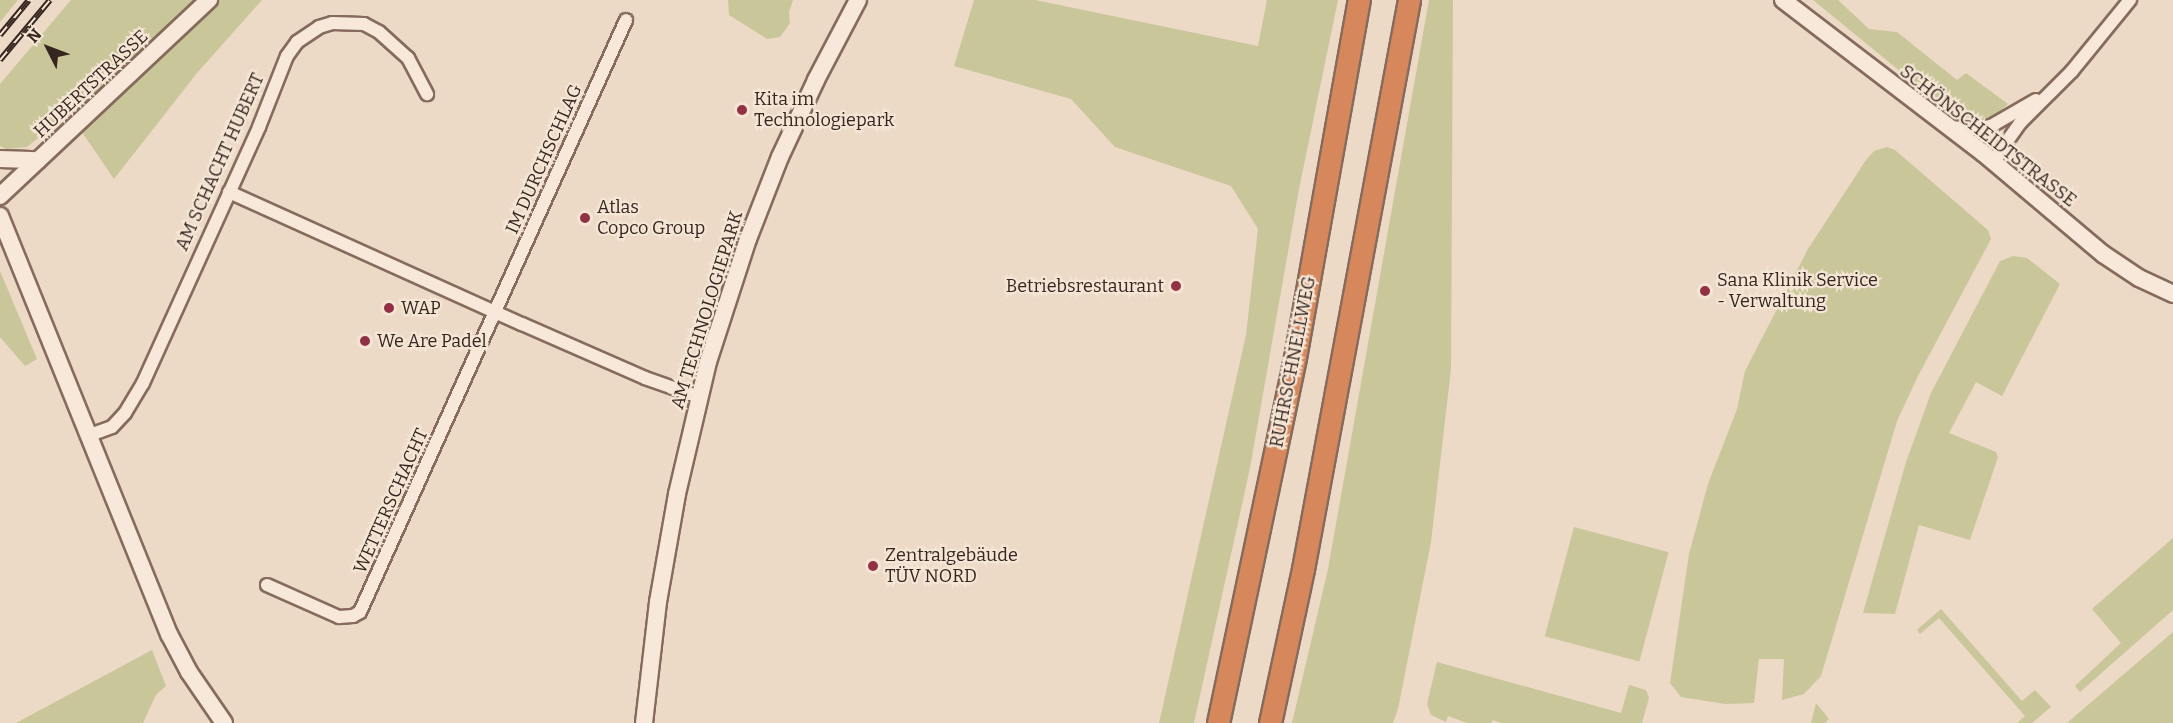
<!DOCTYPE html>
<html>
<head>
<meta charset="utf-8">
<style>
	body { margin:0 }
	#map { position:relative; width:2173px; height:723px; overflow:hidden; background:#ecd9c6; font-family:Bitter,serif }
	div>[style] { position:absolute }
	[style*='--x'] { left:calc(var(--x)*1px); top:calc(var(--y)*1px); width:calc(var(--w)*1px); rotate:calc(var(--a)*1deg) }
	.green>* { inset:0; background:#c9c69a; transform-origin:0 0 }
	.roads { filter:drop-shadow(2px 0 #866b5d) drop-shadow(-2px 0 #866b5d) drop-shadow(0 2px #866b5d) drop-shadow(0 -2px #866b5d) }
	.street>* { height:12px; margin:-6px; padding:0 6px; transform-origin:6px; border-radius:6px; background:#f7e8d9 }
	.secondary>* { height:16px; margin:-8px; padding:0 8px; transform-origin:8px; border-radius:8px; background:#f7e8d9 }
	.highway>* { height:21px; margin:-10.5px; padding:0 10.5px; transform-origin:10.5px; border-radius:10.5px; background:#d6885c }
	.rail>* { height:6px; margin-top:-3px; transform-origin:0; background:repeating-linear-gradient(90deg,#f4e5d5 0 11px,#372620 0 22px); box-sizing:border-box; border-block:2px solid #372620 }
	.dots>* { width:16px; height:16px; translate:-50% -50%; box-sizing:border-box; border:3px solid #f4e5d5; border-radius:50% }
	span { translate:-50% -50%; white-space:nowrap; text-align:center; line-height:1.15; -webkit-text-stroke:4.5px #f4e5d5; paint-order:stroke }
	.street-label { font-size:18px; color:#372620 }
	.poi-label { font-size:18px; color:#372620 }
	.left { translate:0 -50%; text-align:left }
	.right { translate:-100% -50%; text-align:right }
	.north { position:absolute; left:18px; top:18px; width:60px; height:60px; -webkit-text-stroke:4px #f4e5d5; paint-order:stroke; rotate:312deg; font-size:16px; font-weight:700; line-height:24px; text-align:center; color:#372620 }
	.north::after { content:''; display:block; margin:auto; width:21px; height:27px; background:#372620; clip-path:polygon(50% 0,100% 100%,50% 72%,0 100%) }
</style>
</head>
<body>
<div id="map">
	<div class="green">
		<i style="clip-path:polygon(0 0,18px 0,0 22px)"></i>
		<i style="clip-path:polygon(71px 0,262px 0,197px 73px,114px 179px,69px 113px,27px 147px,6px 149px,0 146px,0 84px)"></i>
		<i style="clip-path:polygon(728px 0,793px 0,789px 12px,790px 23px,780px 37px,767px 39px,729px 15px)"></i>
		<i style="clip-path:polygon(974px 0,1035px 0,1258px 46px,1267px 0,1338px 0,1299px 189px,1250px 468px,1194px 723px,1159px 723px,1246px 335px,1258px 229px,1231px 186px,1115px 147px,1071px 99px,954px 66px)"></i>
		<i style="clip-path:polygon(1429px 0,1453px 0,1451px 369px,1431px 542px,1398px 709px,1393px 723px,1292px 723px,1328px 569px)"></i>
		<i style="clip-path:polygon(1813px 0,1838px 0,1869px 29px,1897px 32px,1957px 80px,1966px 73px,2008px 104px,1989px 120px,1975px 122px,1917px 85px)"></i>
		<i style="clip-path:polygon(1887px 147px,1895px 150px,1988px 230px,1991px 239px,1918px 376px,1897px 421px,1821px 676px,1804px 694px,1782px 700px,1784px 659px,1759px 659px,1754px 703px,1725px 704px,1681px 697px,1670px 683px,1689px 554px,1708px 484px,1737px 409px,1745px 371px,1808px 249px,1866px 160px,1874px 151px)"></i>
		<i style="clip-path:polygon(2013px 256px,2027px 258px,2060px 284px,2002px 396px,1976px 382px,1949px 433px,1996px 452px,1998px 457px,1970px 540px,1919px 525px,1895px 614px,1863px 613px,1906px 462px,1931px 393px,2000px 261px)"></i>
		<i style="clip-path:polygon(0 271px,37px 359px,25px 366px,0 337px)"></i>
		<i style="left:1574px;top:527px;width:98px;height:113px;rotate:15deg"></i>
		<i style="clip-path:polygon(2173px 538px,2173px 610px,2080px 692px,2075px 686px,2121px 643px,2092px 609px)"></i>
		<i style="clip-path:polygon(1941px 609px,2022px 701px,2035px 690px,2051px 707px,2032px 723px,2017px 723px,2025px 716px,1939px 618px,1920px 634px,1917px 630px)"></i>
		<i style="clip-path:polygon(2173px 632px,2173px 723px,2067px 723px)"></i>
		<i style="clip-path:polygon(152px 650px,166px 686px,156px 695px,143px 723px,16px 723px)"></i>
		<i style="clip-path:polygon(1437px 662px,1621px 713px,1629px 685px,1646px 690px,1649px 698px,1642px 723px,1501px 723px,1493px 720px,1491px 723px,1467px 723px,1448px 716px,1446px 722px,1431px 715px,1427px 704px)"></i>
		<i style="clip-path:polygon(1816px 703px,1829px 719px,1825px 723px,1811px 723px)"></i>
	</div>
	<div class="roads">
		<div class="street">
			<i style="--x:1950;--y:127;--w:24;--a:5"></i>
			<i style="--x:1974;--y:129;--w:17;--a:-10"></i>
			<i style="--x:1991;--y:126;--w:52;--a:-30"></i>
			<i style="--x:1993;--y:161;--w:47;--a:-54.6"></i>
			<i style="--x:2020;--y:123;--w:74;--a:-45"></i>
			<i style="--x:2072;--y:71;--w:92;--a:-50.8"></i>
			<i style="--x:229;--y:192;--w:321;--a:24.3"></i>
			<i style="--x:522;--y:324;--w:134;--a:23.7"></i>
			<i style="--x:645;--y:378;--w:57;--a:19.4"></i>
			<i style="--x:90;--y:435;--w:23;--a:-20"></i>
			<i style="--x:112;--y:427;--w:19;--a:-47"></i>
			<i style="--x:125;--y:413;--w:35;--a:-59"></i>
			<i style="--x:143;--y:383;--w:281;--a:-65.6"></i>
			<i style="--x:259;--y:127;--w:76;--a:-68.5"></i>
			<i style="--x:287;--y:56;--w:17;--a:-54"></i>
			<i style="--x:297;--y:42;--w:27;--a:-34"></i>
			<i style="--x:319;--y:27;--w:14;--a:-17"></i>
			<i style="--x:332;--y:23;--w:32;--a:2"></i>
			<i style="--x:364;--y:24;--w:17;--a:28"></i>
			<i style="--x:379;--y:32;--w:39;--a:42"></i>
			<i style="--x:408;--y:58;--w:41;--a:62.2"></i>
			<i style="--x:267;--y:585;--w:79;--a:24"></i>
			<i style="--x:339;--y:617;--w:14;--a:-4"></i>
			<i style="--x:353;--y:616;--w:8;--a:-30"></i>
			<i style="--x:360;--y:612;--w:649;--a:-65.8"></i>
		</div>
		<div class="secondary">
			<i style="--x:1783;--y:0;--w:252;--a:37.4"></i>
			<i style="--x:1983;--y:153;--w:157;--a:40.1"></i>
			<i style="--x:2103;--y:254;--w:43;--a:33.7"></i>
			<i style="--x:2139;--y:278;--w:38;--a:25"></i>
			<i style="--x:0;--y:159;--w:38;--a:2"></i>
			<i style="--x:0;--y:196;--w:287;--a:-43.2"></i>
			<i style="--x:0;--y:216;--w:451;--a:68"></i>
			<i style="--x:169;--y:634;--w:43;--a:62.2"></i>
			<i style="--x:189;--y:672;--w:62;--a:55.5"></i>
			<i style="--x:644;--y:723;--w:122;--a:-83.4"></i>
			<i style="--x:658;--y:602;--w:110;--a:-80"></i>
			<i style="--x:677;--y:494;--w:136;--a:-76.8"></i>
			<i style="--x:708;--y:362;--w:129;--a:-72"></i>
			<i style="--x:748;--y:239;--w:88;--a:-68.7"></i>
			<i style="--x:780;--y:157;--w:85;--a:-64.9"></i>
			<i style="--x:816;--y:80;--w:90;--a:-62.3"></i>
		</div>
		<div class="highway">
			<i style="--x:1218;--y:723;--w:373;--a:-78.1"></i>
			<i style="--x:1295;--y:358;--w:364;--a:-79.9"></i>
			<i style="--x:1270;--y:723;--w:157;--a:-77.9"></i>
			<i style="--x:1303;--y:569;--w:579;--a:-79.45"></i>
		</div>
	</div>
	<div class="rail">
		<i style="--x:0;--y:35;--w:45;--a:-50.4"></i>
		<i style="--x:0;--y:60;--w:78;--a:-50.2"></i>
	</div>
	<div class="dots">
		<i style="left:742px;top:110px;background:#923044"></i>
		<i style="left:585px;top:218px;background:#923044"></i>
		<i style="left:1176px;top:286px;background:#923044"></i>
		<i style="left:1705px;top:291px;background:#923044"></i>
		<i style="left:389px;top:308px;background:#923044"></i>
		<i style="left:365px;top:341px;background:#923044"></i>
		<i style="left:873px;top:566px;background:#923044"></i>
	</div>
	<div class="street-label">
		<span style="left:91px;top:84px;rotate:-43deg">HUBERTSTRASSE</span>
		<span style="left:1988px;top:136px;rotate:38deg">SCHÖNSCHEIDTSTRASSE</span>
		<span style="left:544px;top:159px;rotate:-66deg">IM DURCHSCHLAG</span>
		<span style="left:220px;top:162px;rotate:-66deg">AM SCHACHT HUBERT</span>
		<span style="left:707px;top:310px;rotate:-73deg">AM TECHNOLOGIEPARK</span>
		<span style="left:1293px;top:362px;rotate:-79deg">RUHRSCHNELLWEG</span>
		<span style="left:391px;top:501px;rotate:-66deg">WETTERSCHACHT</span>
	</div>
	<div class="poi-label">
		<span class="left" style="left:754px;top:110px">Kita im<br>Technologiepark</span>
		<span class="left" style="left:597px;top:218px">Atlas<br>Copco Group</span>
		<span class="left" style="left:1717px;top:291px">Sana Klinik Service<br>- Verwaltung</span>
		<span class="right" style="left:1164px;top:286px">Betriebsrestaurant</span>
		<span class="left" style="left:401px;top:308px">WAP</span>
		<span class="left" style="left:377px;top:341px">We Are Padel</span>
		<span class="left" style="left:885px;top:566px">Zentralgebäude<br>TÜV NORD</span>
	</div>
	<div class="north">N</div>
</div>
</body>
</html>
